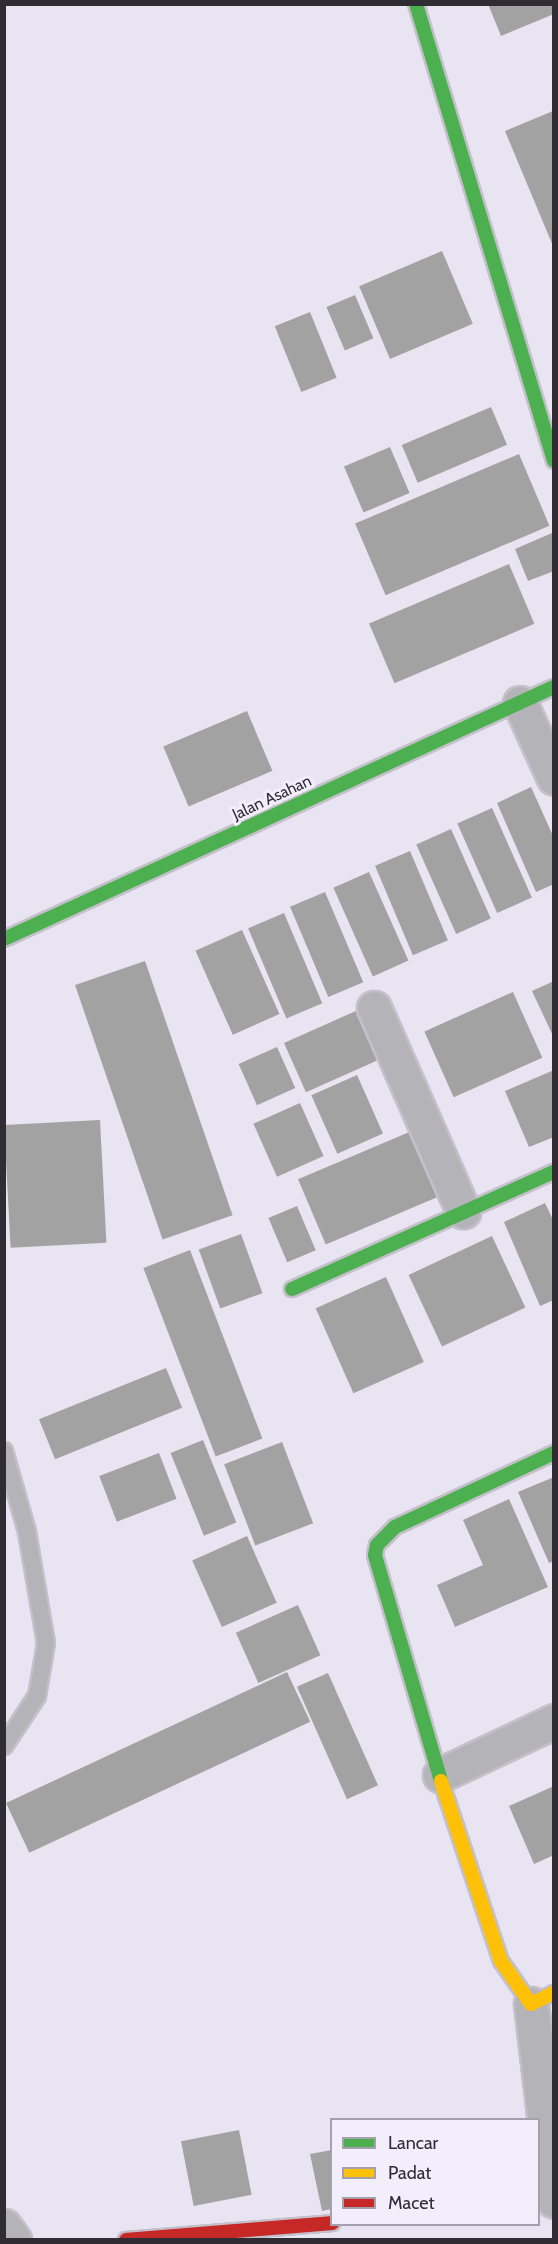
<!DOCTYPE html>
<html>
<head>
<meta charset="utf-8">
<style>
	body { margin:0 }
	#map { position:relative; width:558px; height:2244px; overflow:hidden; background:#e8e4f1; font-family:Cabin,sans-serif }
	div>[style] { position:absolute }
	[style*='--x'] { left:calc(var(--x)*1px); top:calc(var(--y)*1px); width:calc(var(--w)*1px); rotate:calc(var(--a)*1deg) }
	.building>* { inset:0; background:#a3a2a3; transform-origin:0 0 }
	.roads { filter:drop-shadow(2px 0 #c4c0ca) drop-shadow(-2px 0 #c4c0ca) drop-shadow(0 2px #c4c0ca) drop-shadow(0 -2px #c4c0ca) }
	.lane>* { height:16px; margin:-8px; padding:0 8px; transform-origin:8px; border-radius:8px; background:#b4b3b8 }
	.street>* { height:33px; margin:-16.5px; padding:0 16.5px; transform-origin:16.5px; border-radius:16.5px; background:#b4b3b8 }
	.fast>* { height:14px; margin:-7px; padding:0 7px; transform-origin:7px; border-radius:7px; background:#4caf50 }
	.slow>* { height:14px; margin:-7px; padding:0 7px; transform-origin:7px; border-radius:7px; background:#ffc107 }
	.jam>* { height:14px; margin:-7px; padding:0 7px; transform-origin:7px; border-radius:7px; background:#c62828 }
	span { translate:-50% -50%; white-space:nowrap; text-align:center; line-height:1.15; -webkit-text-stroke:6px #f2eefc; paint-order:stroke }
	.street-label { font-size:16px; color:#2f2c34 }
	.frame { position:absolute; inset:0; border:6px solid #2f2c34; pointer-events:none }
	.legend { position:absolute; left:330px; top:2118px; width:210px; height:108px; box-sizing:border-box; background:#f2eefc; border:2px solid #a4a0ac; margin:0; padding:8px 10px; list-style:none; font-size:18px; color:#2f2c34 }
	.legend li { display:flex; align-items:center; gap:12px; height:30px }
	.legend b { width:30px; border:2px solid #a4a0ac }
</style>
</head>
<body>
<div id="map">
	<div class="building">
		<i style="clip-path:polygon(488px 4px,552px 4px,554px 14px,501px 36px)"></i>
		<i style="clip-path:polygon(553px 111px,553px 246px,505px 131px)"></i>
		<i style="left:442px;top:251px;width:79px;height:90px;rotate:67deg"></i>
		<i style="left:355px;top:295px;width:47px;height:31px;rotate:67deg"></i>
		<i style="left:310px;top:312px;width:71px;height:38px;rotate:68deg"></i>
		<i style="left:491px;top:407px;width:41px;height:97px;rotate:67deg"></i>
		<i style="left:390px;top:447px;width:50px;height:50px;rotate:67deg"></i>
		<i style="left:519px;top:454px;width:78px;height:178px;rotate:67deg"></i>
		<i style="clip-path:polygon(552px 533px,554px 571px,528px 581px,515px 549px)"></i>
		<i style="left:509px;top:564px;width:65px;height:152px;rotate:67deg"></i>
		<i style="left:247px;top:711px;width:65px;height:91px;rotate:67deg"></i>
		<i style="clip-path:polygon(531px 787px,554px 838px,554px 884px,536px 892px,497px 803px)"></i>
		<i style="left:492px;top:808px;width:98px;height:38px;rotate:66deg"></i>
		<i style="left:451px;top:829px;width:98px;height:38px;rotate:66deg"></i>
		<i style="left:410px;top:851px;width:97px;height:38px;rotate:67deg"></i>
		<i style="left:369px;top:872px;width:97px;height:39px;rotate:66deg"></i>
		<i style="left:325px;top:892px;width:98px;height:38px;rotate:67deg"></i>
		<i style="left:284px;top:913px;width:98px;height:39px;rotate:67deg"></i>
		<i style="left:242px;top:930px;width:92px;height:51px;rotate:66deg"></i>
		<i style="left:145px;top:961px;width:269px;height:74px;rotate:71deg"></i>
		<i style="clip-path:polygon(554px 981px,554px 1038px,532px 991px)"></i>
		<i style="left:513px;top:992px;width:72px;height:97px;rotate:66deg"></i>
		<i style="left:358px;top:1010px;width:54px;height:81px;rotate:66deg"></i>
		<i style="left:277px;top:1047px;width:45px;height:42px;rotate:66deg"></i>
		<i style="clip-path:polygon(554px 1070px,554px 1137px,529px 1147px,505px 1091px)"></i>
		<i style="left:357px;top:1075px;width:64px;height:50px;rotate:66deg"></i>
		<i style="left:300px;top:1103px;width:58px;height:51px;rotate:66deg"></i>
		<i style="left:100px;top:1120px;width:123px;height:96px;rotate:87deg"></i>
		<i style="left:414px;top:1130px;width:71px;height:126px;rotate:67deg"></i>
		<i style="clip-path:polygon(545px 1203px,554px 1222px,554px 1300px,540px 1306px,504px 1222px)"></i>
		<i style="left:297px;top:1206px;width:48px;height:31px;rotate:67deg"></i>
		<i style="left:241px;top:1234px;width:63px;height:45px;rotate:70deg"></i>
		<i style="left:492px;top:1236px;width:79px;height:92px;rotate:65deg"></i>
		<i style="left:190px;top:1250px;width:202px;height:50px;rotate:69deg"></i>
		<i style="left:386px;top:1277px;width:93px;height:77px;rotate:66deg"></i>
		<i style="left:166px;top:1368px;width:43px;height:137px;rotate:68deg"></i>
		<i style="left:203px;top:1440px;width:89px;height:35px;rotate:68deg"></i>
		<i style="left:282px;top:1442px;width:87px;height:62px;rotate:69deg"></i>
		<i style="left:159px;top:1453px;width:49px;height:64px;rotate:69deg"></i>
		<i style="clip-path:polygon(554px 1477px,554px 1561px,549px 1563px,518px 1492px)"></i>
		<i style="clip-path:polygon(509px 1499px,548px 1587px,455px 1627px,437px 1585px,483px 1565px,463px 1520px)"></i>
		<i style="left:247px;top:1536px;width:73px;height:60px;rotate:66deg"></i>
		<i style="left:298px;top:1605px;width:55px;height:68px;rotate:66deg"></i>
		<i style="left:287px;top:1672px;width:55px;height:310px;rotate:65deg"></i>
		<i style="left:328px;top:1673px;width:123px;height:34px;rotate:66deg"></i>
		<i style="clip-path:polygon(554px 1786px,554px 1855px,534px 1864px,509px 1806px)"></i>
		<i style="left:239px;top:2130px;width:66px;height:59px;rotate:79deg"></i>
		<i style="clip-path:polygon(332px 2150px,332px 2209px,322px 2211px,310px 2154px)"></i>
	</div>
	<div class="roads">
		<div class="lane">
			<i style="--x:4;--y:1451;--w:84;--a:74.1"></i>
			<i style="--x:27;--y:1532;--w:113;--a:80.3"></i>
			<i style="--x:46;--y:1643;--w:54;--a:99.6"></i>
			<i style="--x:37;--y:1696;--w:60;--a:123.4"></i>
		</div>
		<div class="street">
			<i style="--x:520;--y:703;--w:82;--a:65.6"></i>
			<i style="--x:374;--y:1008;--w:222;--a:66.3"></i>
			<i style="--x:440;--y:1775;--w:126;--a:-25.3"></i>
			<i style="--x:531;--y:2004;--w:198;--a:83.3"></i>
			<i style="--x:4;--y:2226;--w:17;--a:54"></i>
		</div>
		<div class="fast">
			<i style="--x:416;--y:4;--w:477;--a:73.2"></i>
			<i style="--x:4;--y:939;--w:605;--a:-24.62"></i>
			<i style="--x:292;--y:1289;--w:287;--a:-24.1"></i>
			<i style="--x:441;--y:1781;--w:235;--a:-106.3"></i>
			<i style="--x:375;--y:1555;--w:10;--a:-79"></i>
			<i style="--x:377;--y:1545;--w:25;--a:-45"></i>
			<i style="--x:395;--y:1527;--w:175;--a:-25"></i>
		</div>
		<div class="slow">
			<i style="--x:441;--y:1781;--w:190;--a:71.6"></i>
			<i style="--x:501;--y:1961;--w:52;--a:55.1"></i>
			<i style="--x:531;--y:2004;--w:25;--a:-26"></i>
		</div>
		<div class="jam">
			<i style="--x:126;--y:2240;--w:207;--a:-4.7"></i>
		</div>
	</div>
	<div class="street-label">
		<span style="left:272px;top:798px;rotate:-25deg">Jalan Asahan</span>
	</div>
	<div class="frame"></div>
	<ul class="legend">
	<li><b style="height:8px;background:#4caf50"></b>Lancar</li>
	<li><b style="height:8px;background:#ffc107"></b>Padat</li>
	<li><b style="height:8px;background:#c62828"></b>Macet</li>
	</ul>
</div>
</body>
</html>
